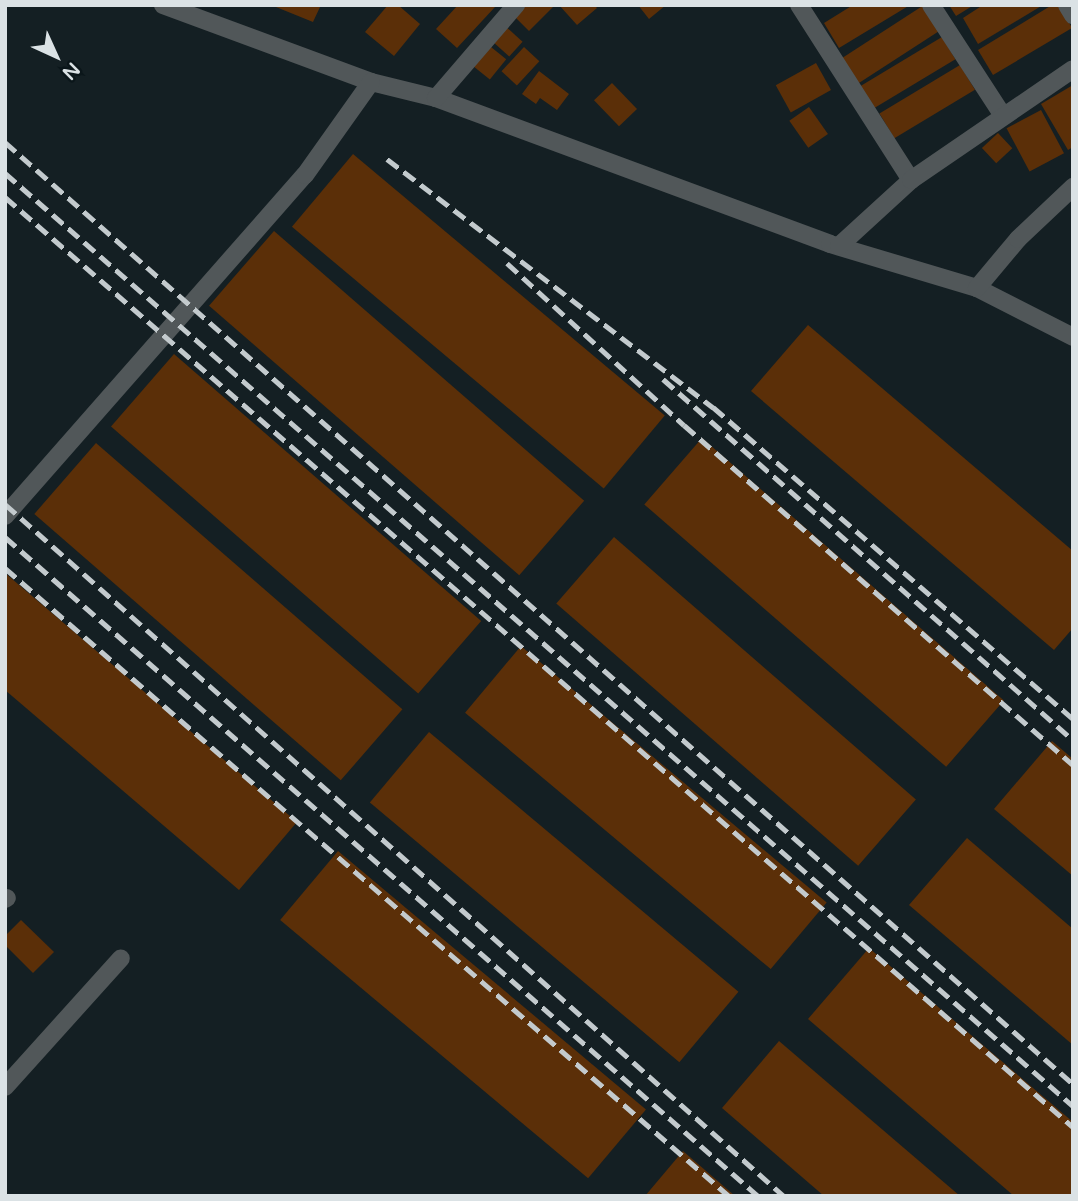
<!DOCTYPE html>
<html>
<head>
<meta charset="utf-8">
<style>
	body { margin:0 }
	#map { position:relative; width:1078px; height:1201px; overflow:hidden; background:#141f23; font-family:"Varela Round",sans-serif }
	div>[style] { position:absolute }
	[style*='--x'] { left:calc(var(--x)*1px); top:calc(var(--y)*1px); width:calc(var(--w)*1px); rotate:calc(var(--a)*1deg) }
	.building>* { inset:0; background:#5b2f08; transform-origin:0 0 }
	.minor>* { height:18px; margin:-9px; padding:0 9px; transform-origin:9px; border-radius:9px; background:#515759 }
	.rail>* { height:5px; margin-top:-2.5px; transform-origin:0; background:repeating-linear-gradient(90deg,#c3cacd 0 14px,transparent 0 21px) }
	span { translate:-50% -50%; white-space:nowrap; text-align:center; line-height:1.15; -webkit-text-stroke:7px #0b161a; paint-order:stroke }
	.frame { position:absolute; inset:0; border:7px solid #dbe2e5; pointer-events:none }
	.north { position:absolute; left:21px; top:21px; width:70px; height:70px; -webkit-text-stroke:5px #0b161a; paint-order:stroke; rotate:135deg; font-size:19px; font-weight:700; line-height:28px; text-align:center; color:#dbe2e5 }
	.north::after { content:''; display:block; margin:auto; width:24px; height:32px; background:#dbe2e5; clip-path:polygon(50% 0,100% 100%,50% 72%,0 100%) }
</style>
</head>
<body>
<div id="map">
	<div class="building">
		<i style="clip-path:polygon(271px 5px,316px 5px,320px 7px,313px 22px)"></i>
		<i style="clip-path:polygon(388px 5px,398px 5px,420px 24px,394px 56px,365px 32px)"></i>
		<i style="clip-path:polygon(458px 5px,495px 7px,457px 48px,436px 29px)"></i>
		<i style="clip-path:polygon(523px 5px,555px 5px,529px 31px,513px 15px)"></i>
		<i style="clip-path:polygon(559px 5px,594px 5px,597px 8px,577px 25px)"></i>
		<i style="clip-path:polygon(638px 5px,666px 5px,649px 19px)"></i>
		<i style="clip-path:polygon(853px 5px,910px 5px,839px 48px,824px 23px)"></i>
		<i style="left:924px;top:5px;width:30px;height:98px;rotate:57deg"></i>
		<i style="clip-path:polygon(949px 5px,974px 5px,956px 16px)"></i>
		<i style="clip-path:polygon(983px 5px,1043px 5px,978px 44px,963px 18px)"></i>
		<i style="clip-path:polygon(1052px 5px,1059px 5px,1072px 28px,993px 75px,978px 50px)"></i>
		<i style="left:504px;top:25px;width:25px;height:20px;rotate:42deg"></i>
		<i style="left:942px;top:37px;width:26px;height:95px;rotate:59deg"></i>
		<i style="left:486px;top:43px;width:26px;height:26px;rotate:39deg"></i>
		<i style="left:524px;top:47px;width:21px;height:33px;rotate:43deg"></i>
		<i style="left:816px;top:63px;width:31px;height:46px;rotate:61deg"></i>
		<i style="left:960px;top:65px;width:29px;height:94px;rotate:59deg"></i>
		<i style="clip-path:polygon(539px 71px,569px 94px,557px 110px,540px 98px,536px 104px,522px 94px)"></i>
		<i style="left:612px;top:83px;width:36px;height:25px;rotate:46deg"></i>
		<i style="clip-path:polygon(1073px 85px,1073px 147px,1068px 150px,1041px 104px)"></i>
		<i style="left:809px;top:107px;width:33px;height:24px;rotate:55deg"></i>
		<i style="left:1041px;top:110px;width:49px;height:39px;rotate:62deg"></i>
		<i style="left:998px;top:133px;width:21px;height:22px;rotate:47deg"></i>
		<i style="left:353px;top:154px;width:407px;height:95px;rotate:40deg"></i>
		<i style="left:274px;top:231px;width:411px;height:99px;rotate:41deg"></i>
		<i style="clip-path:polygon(808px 325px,1073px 551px,1073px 628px,1054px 650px,751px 391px)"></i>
		<i style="left:174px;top:354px;width:407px;height:96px;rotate:41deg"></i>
		<i style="left:702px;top:438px;width:400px;height:88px;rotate:41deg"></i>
		<i style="left:96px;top:443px;width:406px;height:94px;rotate:41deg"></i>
		<i style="left:614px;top:537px;width:400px;height:88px;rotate:41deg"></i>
		<i style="clip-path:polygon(5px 573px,297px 822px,239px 890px,5px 690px)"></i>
		<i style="left:521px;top:646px;width:399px;height:87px;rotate:40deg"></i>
		<i style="left:429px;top:732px;width:404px;height:92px;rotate:40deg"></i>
		<i style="clip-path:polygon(1052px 741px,1073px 759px,1073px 876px,994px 809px)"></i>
		<i style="clip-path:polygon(967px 838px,1073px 929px,1073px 1045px,909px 905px)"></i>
		<i style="left:338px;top:851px;width:402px;height:90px;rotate:40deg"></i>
		<i style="clip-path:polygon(21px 920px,54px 952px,33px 973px,5px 945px,5px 936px)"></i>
		<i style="clip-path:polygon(869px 948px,1073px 1122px,1073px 1196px,1014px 1196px,808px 1019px)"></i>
		<i style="clip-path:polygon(779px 1041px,960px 1196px,824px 1196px,722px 1108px)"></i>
		<i style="clip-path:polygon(683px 1151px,735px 1196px,645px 1196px)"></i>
	</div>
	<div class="minor">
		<i style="--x:163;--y:5;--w:222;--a:20.3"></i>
		<i style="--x:371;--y:82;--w:67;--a:13.8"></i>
		<i style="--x:436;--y:98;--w:420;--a:20.3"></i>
		<i style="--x:830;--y:244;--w:153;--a:16.7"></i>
		<i style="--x:977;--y:288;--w:108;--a:27"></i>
		<i style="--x:799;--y:5;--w:208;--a:57.4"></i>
		<i style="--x:931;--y:5;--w:132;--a:57"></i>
		<i style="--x:1067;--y:5;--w:12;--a:59"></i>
		<i style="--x:436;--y:98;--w:123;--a:-49.3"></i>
		<i style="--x:839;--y:246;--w:98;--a:-42.5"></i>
		<i style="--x:911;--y:180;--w:196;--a:-34.4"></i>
		<i style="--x:977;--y:288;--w:64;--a:-50.1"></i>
		<i style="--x:1018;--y:239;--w:76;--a:-43.4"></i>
		<i style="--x:5;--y:516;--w:454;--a:-48.7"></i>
		<i style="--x:305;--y:175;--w:114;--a:-54.6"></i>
		<i style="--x:5;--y:899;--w:2;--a:-27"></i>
		<i style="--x:5;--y:1087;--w:173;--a:-48"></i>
	</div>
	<div class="rail">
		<i style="--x:5;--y:142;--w:1424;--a:41.41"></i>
		<i style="--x:387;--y:159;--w:410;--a:37.3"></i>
		<i style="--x:713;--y:407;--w:476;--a:40.9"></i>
		<i style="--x:5;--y:173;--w:1418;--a:41.14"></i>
		<i style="--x:5;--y:197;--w:1416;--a:41.05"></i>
		<i style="--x:507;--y:263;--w:240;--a:42.5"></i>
		<i style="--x:684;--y:425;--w:517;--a:41.15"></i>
		<i style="--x:663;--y:379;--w:546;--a:41.36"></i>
		<i style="--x:5;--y:504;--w:1042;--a:41.62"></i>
		<i style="--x:5;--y:537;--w:1001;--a:41.19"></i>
		<i style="--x:5;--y:568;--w:958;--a:40.94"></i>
	</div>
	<div class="frame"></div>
	<div class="north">N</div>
</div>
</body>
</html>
